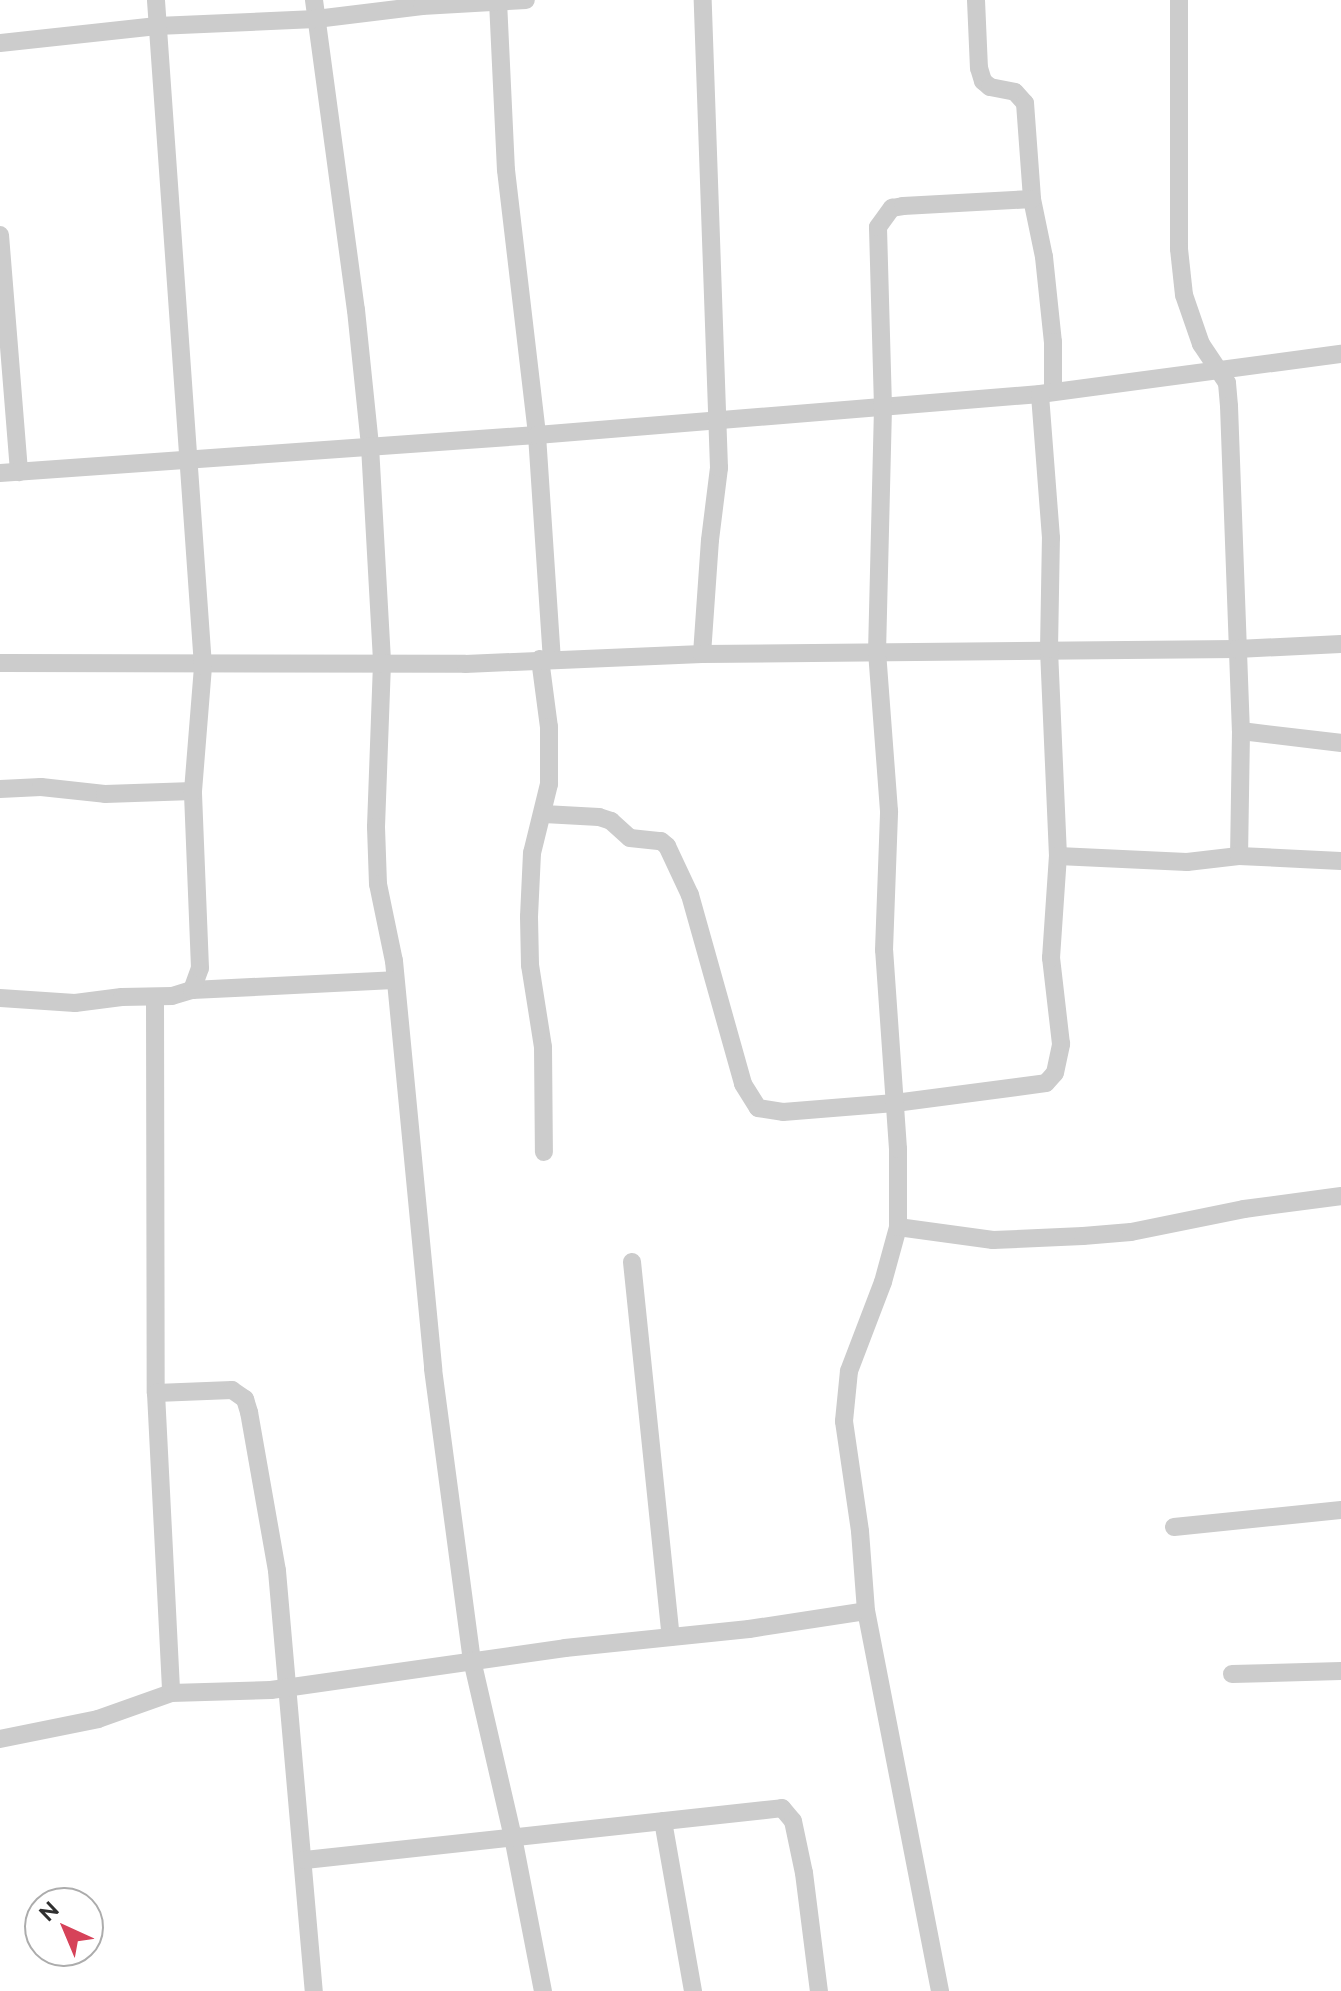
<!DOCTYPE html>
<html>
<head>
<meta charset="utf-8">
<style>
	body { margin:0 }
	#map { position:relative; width:1341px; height:1991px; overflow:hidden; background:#fff; font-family:Raleway,sans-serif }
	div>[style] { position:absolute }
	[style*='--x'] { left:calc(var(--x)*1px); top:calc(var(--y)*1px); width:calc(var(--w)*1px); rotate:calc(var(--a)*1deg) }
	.minor>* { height:18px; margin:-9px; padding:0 9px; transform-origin:9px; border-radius:9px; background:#ccc }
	span { translate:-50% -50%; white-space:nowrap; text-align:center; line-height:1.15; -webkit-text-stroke:8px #fff; paint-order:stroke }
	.north { position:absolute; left:24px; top:1887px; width:80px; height:80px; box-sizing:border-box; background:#fff; border:2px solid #acacac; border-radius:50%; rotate:316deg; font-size:22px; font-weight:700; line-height:32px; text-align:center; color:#2f2f2f }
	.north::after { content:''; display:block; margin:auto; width:28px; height:36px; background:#d64259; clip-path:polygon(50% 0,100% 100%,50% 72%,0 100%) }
</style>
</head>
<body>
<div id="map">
	<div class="minor">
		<i style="--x:314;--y:0;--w:313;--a:82.3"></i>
		<i style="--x:356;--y:310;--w:137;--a:84.1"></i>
		<i style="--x:370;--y:446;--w:217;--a:86.8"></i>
		<i style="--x:382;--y:663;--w:164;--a:92.1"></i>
		<i style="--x:376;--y:827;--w:57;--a:88"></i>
		<i style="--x:378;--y:884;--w:79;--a:78.3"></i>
		<i style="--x:394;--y:961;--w:410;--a:84.5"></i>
		<i style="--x:433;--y:1369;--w:294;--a:82.4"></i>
		<i style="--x:472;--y:1660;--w:182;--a:77"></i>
		<i style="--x:513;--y:1837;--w:157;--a:79"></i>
		<i style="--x:976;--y:0;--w:68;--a:87.5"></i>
		<i style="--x:979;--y:68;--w:14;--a:73"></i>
		<i style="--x:983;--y:81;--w:9;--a:41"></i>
		<i style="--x:990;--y:87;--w:25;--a:11"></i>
		<i style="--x:1015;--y:92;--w:15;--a:48"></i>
		<i style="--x:1025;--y:103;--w:96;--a:85.8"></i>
		<i style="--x:1032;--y:199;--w:59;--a:78.3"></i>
		<i style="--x:1044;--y:257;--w:85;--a:84"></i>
		<i style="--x:1053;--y:342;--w:50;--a:90"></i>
		<i style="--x:1179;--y:0;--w:249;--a:90"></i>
		<i style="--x:1179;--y:249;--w:46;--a:83.8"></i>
		<i style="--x:1184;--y:295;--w:52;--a:70.9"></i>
		<i style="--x:1201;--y:344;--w:47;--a:56.3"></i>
		<i style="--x:1227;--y:383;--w:23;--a:85"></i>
		<i style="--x:1229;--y:406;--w:325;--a:87.9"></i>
		<i style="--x:1241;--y:731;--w:125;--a:90.9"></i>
		<i style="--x:498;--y:1;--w:169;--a:87.3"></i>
		<i style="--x:506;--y:170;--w:267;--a:83.3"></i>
		<i style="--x:537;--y:435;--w:225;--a:86.2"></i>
		<i style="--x:0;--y:43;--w:158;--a:-6.2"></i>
		<i style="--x:157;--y:26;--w:159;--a:-2.5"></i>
		<i style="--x:316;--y:19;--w:107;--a:-7"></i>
		<i style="--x:422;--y:6;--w:104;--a:-3.3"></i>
		<i style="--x:0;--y:235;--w:238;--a:85.4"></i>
		<i style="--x:0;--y:473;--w:538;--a:-4.05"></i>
		<i style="--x:537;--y:435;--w:505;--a:-4.66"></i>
		<i style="--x:1040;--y:394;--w:304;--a:-7.6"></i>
		<i style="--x:702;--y:654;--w:114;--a:-86"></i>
		<i style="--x:710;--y:540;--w:73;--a:-82.9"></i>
		<i style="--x:719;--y:468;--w:468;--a:-92"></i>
		<i style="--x:540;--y:659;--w:69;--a:82.5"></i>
		<i style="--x:549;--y:727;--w:57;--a:90"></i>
		<i style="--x:549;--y:784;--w:71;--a:103.8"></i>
		<i style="--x:532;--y:853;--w:64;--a:92.7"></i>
		<i style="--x:529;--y:917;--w:48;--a:88.8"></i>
		<i style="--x:530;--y:965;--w:83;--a:81"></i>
		<i style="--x:543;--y:1047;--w:105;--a:89.5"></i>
		<i style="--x:0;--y:663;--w:465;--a:0.1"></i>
		<i style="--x:465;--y:664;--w:237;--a:-2.4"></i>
		<i style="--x:702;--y:654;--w:535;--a:-0.54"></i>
		<i style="--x:1237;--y:649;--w:104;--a:-2.8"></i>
		<i style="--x:1241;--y:731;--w:101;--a:6.8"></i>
		<i style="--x:0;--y:789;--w:41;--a:-2.8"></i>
		<i style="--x:41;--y:787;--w:64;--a:6.2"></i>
		<i style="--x:105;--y:794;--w:88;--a:-2"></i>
		<i style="--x:544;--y:814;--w:55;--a:3.1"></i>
		<i style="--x:599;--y:817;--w:13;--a:18"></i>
		<i style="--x:611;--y:821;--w:25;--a:42"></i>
		<i style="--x:630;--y:838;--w:31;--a:6"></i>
		<i style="--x:661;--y:841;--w:8;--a:40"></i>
		<i style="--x:667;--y:846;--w:54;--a:64.9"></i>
		<i style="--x:690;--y:895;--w:196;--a:74.3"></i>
		<i style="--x:743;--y:1084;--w:28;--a:58"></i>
		<i style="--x:758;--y:1108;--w:25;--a:9"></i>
		<i style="--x:783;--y:1112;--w:112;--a:-4.6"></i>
		<i style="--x:895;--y:1103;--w:152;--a:-7.5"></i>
		<i style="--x:1046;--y:1083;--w:13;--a:-48"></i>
		<i style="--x:1055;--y:1073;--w:30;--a:-78"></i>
		<i style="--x:1061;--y:1044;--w:87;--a:-96.6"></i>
		<i style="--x:1051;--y:958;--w:102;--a:-86.1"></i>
		<i style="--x:1058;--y:856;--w:207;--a:-92.5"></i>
		<i style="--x:1049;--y:649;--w:111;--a:-89"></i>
		<i style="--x:1051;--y:538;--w:144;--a:-94.4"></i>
		<i style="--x:1058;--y:856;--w:129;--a:2.7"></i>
		<i style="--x:1187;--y:862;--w:52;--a:-6.6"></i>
		<i style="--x:1239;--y:856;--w:102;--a:2.8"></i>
		<i style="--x:192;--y:990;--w:202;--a:-2.8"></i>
		<i style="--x:155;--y:997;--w:396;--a:89.9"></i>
		<i style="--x:156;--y:1393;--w:300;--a:87.1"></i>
		<i style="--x:0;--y:998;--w:75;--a:3.8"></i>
		<i style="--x:75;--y:1003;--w:47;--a:-7.3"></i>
		<i style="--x:122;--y:997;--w:50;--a:-1.1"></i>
		<i style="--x:172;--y:996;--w:21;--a:-17"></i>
		<i style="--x:192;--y:990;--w:23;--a:-70"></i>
		<i style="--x:200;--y:968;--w:177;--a:-92.3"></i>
		<i style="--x:193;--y:791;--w:125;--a:-85.4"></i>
		<i style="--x:203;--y:666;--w:668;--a:-94.04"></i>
		<i style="--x:898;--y:1227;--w:96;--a:7.8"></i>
		<i style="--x:993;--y:1240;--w:90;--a:-2.5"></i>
		<i style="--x:1083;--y:1236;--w:48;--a:-4.8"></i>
		<i style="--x:1131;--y:1232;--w:115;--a:-11.5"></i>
		<i style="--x:1244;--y:1209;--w:98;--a:-7.6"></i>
		<i style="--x:632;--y:1262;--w:377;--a:84.1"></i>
		<i style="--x:156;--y:1393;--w:76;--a:-2.3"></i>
		<i style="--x:232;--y:1390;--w:16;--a:35"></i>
		<i style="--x:245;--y:1399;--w:14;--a:73"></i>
		<i style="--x:249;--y:1412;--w:161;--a:80"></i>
		<i style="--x:277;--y:1571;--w:422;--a:85"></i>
		<i style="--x:1174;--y:1527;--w:168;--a:-5.8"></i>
		<i style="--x:1232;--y:1674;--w:109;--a:-1.6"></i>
		<i style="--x:0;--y:1739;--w:100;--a:-11.5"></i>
		<i style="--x:98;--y:1719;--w:77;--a:-19.6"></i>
		<i style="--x:171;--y:1693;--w:100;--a:-1.7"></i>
		<i style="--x:271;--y:1690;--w:297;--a:-8.1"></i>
		<i style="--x:565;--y:1648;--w:185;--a:-5.9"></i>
		<i style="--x:749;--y:1629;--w:118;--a:-8.7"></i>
		<i style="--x:663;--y:1821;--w:173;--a:80"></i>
		<i style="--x:305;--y:1860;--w:480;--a:-6.2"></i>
		<i style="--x:782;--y:1808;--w:17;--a:50"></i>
		<i style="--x:793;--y:1821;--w:53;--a:78.1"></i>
		<i style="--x:804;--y:1873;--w:119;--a:82.8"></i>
		<i style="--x:940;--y:1991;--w:387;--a:-101"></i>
		<i style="--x:866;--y:1611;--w:80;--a:-94.3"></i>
		<i style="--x:860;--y:1531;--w:111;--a:-98.3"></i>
		<i style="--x:844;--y:1421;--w:50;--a:-84.3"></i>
		<i style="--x:849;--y:1371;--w:95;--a:-69.1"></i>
		<i style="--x:883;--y:1282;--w:57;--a:-74.7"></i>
		<i style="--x:898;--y:1227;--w:78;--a:-90"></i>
		<i style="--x:898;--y:1149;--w:199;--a:-94"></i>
		<i style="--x:884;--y:950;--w:139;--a:-87.9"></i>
		<i style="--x:889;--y:811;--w:158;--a:-94.3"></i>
		<i style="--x:877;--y:653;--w:246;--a:-88.6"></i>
		<i style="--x:883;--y:407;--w:180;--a:-91.6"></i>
		<i style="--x:878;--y:227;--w:24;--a:-54"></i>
		<i style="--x:892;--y:208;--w:11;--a:-10"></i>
		<i style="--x:903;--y:206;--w:129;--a:-3.1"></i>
	</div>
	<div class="north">N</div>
</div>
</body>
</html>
